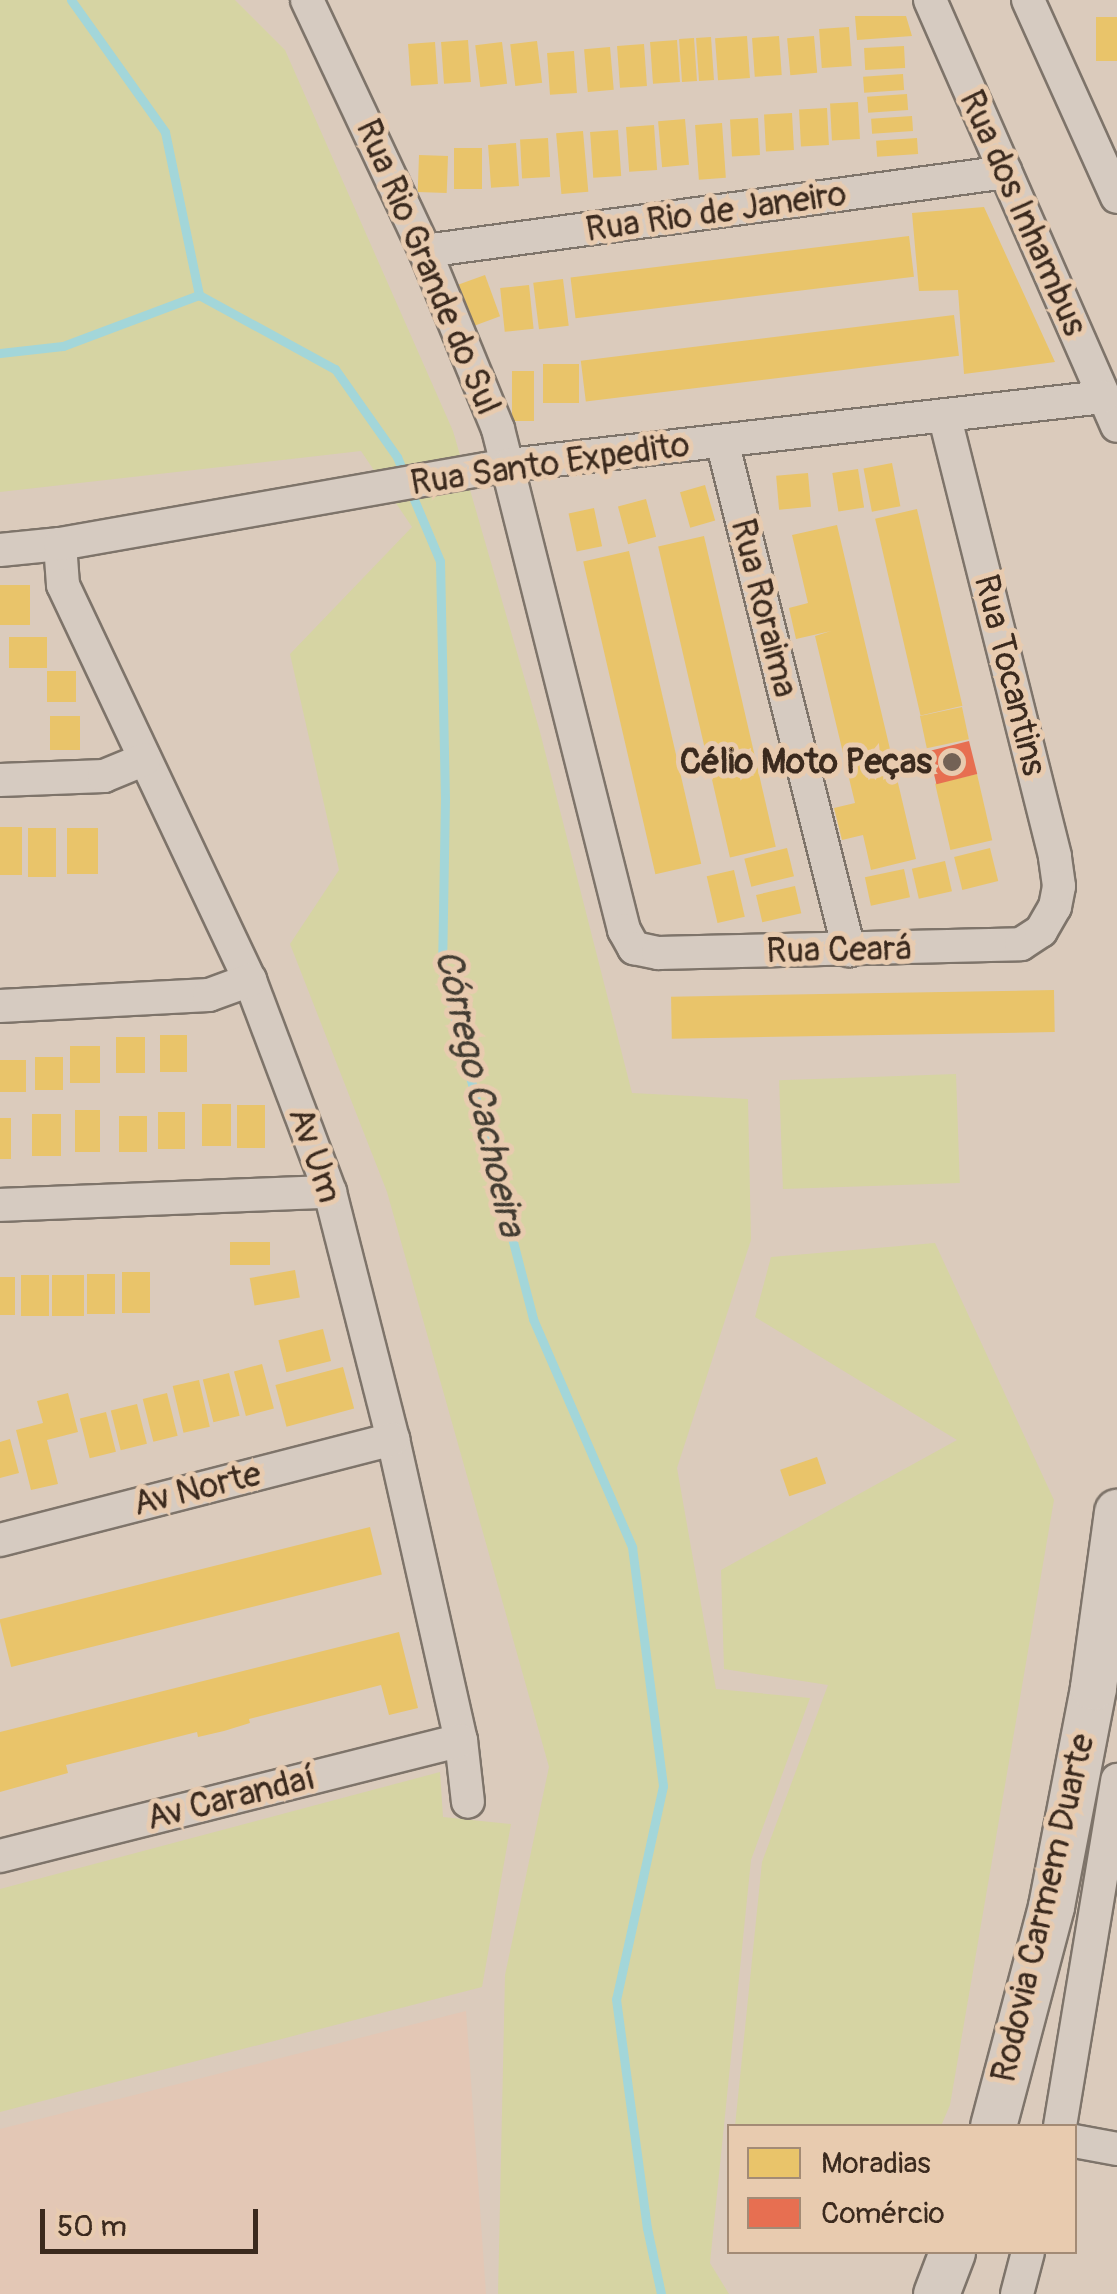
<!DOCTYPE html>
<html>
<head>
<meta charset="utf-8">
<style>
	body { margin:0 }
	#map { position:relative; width:1117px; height:2294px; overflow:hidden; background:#dbcbbc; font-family:Pangolin,sans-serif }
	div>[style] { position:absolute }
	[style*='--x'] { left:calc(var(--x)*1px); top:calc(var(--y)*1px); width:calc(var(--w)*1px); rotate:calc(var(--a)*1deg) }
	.built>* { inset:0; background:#e3c7b5 }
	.green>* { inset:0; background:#d6d4a3; transform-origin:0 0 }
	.homes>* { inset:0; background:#e9c46a; transform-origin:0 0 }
	.shops>* { inset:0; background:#e76f51; transform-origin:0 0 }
	.stream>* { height:9px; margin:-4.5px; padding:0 4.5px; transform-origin:4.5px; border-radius:4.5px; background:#a3d6d9 }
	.roads { filter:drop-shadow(2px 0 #7e746a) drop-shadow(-2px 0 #7e746a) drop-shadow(0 2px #7e746a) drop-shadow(0 -2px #7e746a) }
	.street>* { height:32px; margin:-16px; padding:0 16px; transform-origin:16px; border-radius:16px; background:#d6cbc1 }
	.secondary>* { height:45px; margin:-22.5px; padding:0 22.5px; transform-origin:22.5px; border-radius:22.5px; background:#d6cbc1 }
	.dots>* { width:28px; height:28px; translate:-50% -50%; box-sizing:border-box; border:5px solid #e8cbaf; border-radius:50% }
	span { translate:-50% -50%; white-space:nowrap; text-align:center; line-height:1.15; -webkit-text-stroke:10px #e8cbaf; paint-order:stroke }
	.street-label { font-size:35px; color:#3b2a1e }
	.poi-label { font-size:35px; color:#3b2a1e; font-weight:700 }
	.right { translate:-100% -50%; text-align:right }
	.water-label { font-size:38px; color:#433c32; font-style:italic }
	.legend { position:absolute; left:727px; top:2124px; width:350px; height:130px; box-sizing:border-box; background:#e8cbaf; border:2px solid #a38b75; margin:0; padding:12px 18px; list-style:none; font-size:30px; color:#3b2a1e }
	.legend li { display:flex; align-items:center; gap:20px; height:50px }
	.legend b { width:50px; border:2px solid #a38b75 }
	.scale { position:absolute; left:40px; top:2209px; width:218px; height:45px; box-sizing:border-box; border:5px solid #3b2a1e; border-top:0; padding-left:12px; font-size:30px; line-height:35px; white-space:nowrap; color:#3b2a1e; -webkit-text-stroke:8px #e8cbaf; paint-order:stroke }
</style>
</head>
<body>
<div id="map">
	<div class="built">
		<i style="clip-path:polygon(466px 2011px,486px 2294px,0 2294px,0 2129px)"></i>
	</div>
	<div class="green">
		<i style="clip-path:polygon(0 0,235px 0,285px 50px,453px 431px,540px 732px,632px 1093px,748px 1099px,751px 1240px,677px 1468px,716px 1689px,810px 1698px,751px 1860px,710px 2263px,729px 2294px,498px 2294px,505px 1975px,549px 1767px,387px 1192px,290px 944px,339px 870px,290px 654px,412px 527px,361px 451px,0 492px)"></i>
		<i style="left:956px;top:1074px;width:109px;height:177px;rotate:88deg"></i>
		<i style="clip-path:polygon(935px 1243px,1054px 1500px,950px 2105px,941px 2126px,735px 2126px,762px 1862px,828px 1685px,724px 1669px,721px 1570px,957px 1440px,755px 1317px,771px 1257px)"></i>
		<i style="clip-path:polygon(440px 1772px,443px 1817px,511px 1824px,482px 1987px,0 2112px,0 1889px)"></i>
	</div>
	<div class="homes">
		<i style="clip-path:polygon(855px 16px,906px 16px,912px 36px,857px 40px)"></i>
		<i style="left:1096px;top:17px;width:21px;height:44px"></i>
		<i style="left:849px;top:27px;width:39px;height:30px;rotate:86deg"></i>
		<i style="left:747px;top:36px;width:42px;height:32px;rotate:86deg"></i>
		<i style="left:779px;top:36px;width:39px;height:27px;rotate:86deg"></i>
		<i style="left:814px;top:36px;width:37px;height:27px;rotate:85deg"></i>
		<i style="left:711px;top:37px;width:43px;height:15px;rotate:86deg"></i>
		<i style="left:694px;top:38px;width:43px;height:15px;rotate:86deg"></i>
		<i style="left:468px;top:40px;width:42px;height:27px;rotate:86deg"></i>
		<i style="left:677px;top:40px;width:42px;height:27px;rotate:86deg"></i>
		<i style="left:537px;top:41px;width:42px;height:27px;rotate:83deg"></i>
		<i style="left:435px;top:42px;width:42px;height:27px;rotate:86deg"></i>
		<i style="left:502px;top:42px;width:42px;height:27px;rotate:83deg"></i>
		<i style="left:644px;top:44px;width:42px;height:27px;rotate:86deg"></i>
		<i style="left:904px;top:46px;width:22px;height:40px;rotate:87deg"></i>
		<i style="left:610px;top:47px;width:43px;height:26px;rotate:85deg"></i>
		<i style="left:574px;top:51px;width:42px;height:27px;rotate:86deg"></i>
		<i style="left:903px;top:74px;width:16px;height:40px;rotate:86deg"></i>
		<i style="left:907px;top:94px;width:16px;height:40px;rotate:86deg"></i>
		<i style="left:858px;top:102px;width:37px;height:28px;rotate:87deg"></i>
		<i style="left:827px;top:108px;width:37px;height:28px;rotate:87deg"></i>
		<i style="left:792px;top:113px;width:37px;height:28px;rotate:87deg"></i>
		<i style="left:912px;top:116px;width:15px;height:41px;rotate:86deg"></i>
		<i style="left:758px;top:118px;width:37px;height:28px;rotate:87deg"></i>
		<i style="left:685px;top:119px;width:46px;height:27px;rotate:85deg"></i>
		<i style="left:722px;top:123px;width:55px;height:27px;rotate:86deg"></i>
		<i style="left:654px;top:125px;width:45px;height:28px;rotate:86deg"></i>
		<i style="left:618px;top:130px;width:46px;height:28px;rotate:86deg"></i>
		<i style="left:583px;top:131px;width:61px;height:27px;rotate:85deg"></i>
		<i style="left:548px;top:138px;width:39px;height:28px;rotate:87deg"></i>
		<i style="left:917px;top:138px;width:16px;height:41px;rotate:86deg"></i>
		<i style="left:516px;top:143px;width:43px;height:28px;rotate:86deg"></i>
		<i style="left:454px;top:148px;width:28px;height:41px"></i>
		<i style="left:419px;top:155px;width:29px;height:37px;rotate:2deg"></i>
		<i style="clip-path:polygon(984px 207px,1055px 362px,964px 374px,958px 290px,919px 291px,912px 213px)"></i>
		<i style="left:909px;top:236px;width:41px;height:341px;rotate:83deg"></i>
		<i style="left:485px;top:275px;width:44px;height:28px;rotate:70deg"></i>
		<i style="left:563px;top:279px;width:47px;height:30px;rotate:83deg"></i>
		<i style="left:529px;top:285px;width:44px;height:29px;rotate:84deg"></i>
		<i style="left:954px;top:315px;width:41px;height:376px;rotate:83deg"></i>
		<i style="left:543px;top:364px;width:36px;height:39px"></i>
		<i style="left:512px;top:371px;width:22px;height:50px"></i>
		<i style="left:892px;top:463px;width:44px;height:29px;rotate:79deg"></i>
		<i style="left:858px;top:469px;width:39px;height:26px;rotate:81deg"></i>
		<i style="left:808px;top:473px;width:34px;height:32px;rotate:85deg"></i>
		<i style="left:705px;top:485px;width:37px;height:26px;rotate:74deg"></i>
		<i style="left:646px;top:499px;width:39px;height:29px;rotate:75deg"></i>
		<i style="left:594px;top:508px;width:39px;height:26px;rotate:78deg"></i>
		<i style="left:917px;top:509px;width:202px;height:43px;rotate:77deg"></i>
		<i style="clip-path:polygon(837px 525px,916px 859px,871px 870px,863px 835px,842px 840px,834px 808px,855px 803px,815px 636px,831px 631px,796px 639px,789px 608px,808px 603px,792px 535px)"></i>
		<i style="left:704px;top:536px;width:319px;height:47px;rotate:77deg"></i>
		<i style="left:629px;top:551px;width:321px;height:47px;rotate:77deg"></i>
		<i style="left:0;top:585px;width:30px;height:40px"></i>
		<i style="left:9px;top:637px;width:38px;height:31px"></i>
		<i style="left:47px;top:671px;width:29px;height:31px"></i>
		<i style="left:962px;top:707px;width:33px;height:43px;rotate:78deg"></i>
		<i style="left:50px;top:716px;width:30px;height:34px"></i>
		<i style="left:977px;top:774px;width:68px;height:43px;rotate:77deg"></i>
		<i style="left:0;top:827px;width:22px;height:48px"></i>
		<i style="left:28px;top:828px;width:28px;height:49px"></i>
		<i style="left:67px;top:828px;width:31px;height:46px"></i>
		<i style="left:787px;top:848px;width:29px;height:44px;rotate:76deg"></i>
		<i style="left:990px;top:848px;width:34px;height:37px;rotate:76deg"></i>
		<i style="left:945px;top:861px;width:31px;height:34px;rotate:77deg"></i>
		<i style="left:904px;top:869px;width:29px;height:40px;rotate:78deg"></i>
		<i style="left:734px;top:870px;width:48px;height:28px;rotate:77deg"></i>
		<i style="left:795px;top:886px;width:28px;height:40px;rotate:77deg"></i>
		<i style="left:1054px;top:990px;width:42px;height:383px;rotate:89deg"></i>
		<i style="left:160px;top:1035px;width:27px;height:37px"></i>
		<i style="left:116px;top:1037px;width:29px;height:36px"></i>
		<i style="left:70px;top:1046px;width:30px;height:37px"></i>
		<i style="left:35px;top:1057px;width:28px;height:33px"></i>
		<i style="left:0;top:1060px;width:26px;height:32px"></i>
		<i style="left:202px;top:1104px;width:29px;height:42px"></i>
		<i style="left:237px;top:1105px;width:28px;height:43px"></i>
		<i style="left:75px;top:1110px;width:25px;height:42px"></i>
		<i style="left:158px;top:1112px;width:27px;height:37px"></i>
		<i style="left:32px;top:1114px;width:29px;height:42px"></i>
		<i style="left:119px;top:1116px;width:28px;height:36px"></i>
		<i style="left:0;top:1118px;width:11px;height:41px"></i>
		<i style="left:230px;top:1242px;width:40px;height:23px"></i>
		<i style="left:295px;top:1270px;width:28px;height:46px;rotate:80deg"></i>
		<i style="left:122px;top:1272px;width:28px;height:41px"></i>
		<i style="left:87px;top:1274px;width:28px;height:40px"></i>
		<i style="left:21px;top:1275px;width:28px;height:41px"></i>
		<i style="left:52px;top:1275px;width:32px;height:41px"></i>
		<i style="left:0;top:1277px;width:15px;height:38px"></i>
		<i style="left:323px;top:1329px;width:33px;height:46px;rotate:76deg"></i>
		<i style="left:262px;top:1364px;width:46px;height:29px;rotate:75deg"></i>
		<i style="left:343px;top:1367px;width:43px;height:70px;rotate:75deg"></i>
		<i style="left:229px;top:1373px;width:44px;height:27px;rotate:76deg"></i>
		<i style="left:199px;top:1380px;width:48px;height:27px;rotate:77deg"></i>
		<i style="clip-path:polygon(68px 1393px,78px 1432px,47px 1440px,58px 1484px,31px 1490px,16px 1430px,43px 1423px,37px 1401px)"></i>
		<i style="left:167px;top:1393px;width:44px;height:25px;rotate:76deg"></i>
		<i style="left:137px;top:1404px;width:41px;height:27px;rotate:76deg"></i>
		<i style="left:106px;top:1412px;width:41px;height:27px;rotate:76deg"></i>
		<i style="clip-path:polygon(10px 1439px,19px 1473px,0 1478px,0 1442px)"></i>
		<i style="left:817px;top:1457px;width:28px;height:39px;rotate:71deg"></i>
		<i style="left:370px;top:1527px;width:49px;height:382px;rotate:76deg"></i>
		<i style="clip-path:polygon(399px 1632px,418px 1708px,389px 1715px,381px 1685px,249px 1719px,250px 1723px,224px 1731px,198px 1737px,197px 1732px,66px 1765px,68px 1773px,0 1792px,0 1732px)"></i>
	</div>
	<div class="shops">
		<i style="left:969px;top:741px;width:34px;height:42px;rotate:76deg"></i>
	</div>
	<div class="stream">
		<i style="--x:71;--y:0;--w:162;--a:54.5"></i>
		<i style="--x:165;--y:132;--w:167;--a:78.2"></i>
		<i style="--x:199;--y:295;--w:155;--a:28.6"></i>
		<i style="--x:335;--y:369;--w:108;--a:54.8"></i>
		<i style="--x:397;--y:457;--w:21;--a:67"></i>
		<i style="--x:0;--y:353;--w:63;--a:-6.3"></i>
		<i style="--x:63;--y:346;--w:145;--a:-20.6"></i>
		<i style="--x:410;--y:490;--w:77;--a:67.1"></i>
		<i style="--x:440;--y:561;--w:237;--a:88.8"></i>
		<i style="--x:445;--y:798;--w:171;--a:91"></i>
		<i style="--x:442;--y:969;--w:362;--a:75.4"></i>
		<i style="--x:533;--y:1319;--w:249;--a:66.5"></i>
		<i style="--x:632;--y:1547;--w:241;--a:82.6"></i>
		<i style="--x:663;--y:1786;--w:218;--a:102.4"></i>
		<i style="--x:616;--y:1999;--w:231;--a:82.3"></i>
		<i style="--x:647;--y:2228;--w:67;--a:78"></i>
	</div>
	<div class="roads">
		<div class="street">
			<i style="--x:307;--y:0;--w:277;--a:64.8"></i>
			<i style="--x:425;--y:251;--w:192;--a:67.7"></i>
			<i style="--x:498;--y:429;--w:517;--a:75.88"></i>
			<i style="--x:624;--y:930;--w:21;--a:61"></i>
			<i style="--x:634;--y:948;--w:25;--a:12"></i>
			<i style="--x:658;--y:953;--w:363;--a:-1.4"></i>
			<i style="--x:1021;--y:944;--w:24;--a:-33"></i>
			<i style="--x:1041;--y:931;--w:28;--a:-60"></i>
			<i style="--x:1055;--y:907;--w:21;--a:-79"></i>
			<i style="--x:1059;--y:886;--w:30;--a:-98"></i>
			<i style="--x:1055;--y:856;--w:453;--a:-104.1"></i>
			<i style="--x:930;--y:0;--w:465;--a:66.3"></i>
			<i style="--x:1028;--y:0;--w:216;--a:65.7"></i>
			<i style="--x:425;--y:251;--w:586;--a:-7.74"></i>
			<i style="--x:722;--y:441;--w:525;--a:75.99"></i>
			<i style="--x:60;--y:544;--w:41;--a:85.8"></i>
			<i style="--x:63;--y:585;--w:437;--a:64.7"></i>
			<i style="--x:250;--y:980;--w:227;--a:69.3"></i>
			<i style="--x:330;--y:1192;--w:255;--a:75.7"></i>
			<i style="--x:393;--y:1439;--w:309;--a:77.3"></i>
			<i style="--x:461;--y:1740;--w:62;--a:83.6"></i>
			<i style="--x:0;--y:550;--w:60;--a:-5.7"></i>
			<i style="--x:60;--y:544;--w:456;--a:-10"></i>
			<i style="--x:509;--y:465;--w:598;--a:-6.53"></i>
			<i style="--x:0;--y:780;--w:104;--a:-2.2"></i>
			<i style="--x:104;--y:776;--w:44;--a:-22.5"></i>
			<i style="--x:0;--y:1006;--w:209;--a:-3"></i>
			<i style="--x:209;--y:995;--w:44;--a:-20.1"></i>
			<i style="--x:0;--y:1205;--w:330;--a:-2.3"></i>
			<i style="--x:0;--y:1540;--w:406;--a:-14.4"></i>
			<i style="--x:0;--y:1856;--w:475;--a:-14.1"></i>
			<i style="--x:1060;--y:2126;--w:351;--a:-80.6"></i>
			<i style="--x:1074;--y:2141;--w:44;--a:10.5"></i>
			<i style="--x:1017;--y:2294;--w:43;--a:-75.3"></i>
		</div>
		<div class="secondary">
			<i style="--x:993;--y:2126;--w:228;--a:-75.2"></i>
			<i style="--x:1051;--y:1906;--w:223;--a:-79.1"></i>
			<i style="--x:1093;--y:1687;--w:177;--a:-82.2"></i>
			<i style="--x:936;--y:2294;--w:45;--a:-69.1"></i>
		</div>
	</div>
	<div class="dots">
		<i style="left:952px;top:762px;background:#736255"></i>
	</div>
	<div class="street-label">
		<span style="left:716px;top:212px;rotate:-8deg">Rua Rio de Janeiro</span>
		<span style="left:1023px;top:213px;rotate:66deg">Rua dos Inhambus</span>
		<span style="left:428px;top:267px;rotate:67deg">Rua Rio Grande do Sul</span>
		<span style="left:550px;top:464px;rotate:-8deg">Rua Santo Expedito</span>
		<span style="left:764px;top:608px;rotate:76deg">Rua Roraima</span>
		<span style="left:1010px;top:675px;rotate:76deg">Rua Tocantins</span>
		<span style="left:839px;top:950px;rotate:-1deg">Rua Ceará</span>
		<span style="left:315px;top:1155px;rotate:71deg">Av Um</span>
		<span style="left:197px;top:1489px;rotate:-14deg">Av Norte</span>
		<span style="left:231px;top:1798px;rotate:-14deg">Av Carandaí</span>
		<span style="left:1043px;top:1908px;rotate:-77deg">Rodovia Carmem Duarte</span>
	</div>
	<div class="poi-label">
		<span class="right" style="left:932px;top:762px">Célio Moto Peças</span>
	</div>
	<div class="water-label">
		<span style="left:479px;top:1093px;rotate:77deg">Córrego Cachoeira</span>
	</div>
	<ul class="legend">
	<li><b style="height:28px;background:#e9c46a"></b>Moradias</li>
	<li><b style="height:28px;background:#e76f51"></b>Comércio</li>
	</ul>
	<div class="scale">50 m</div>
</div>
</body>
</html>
